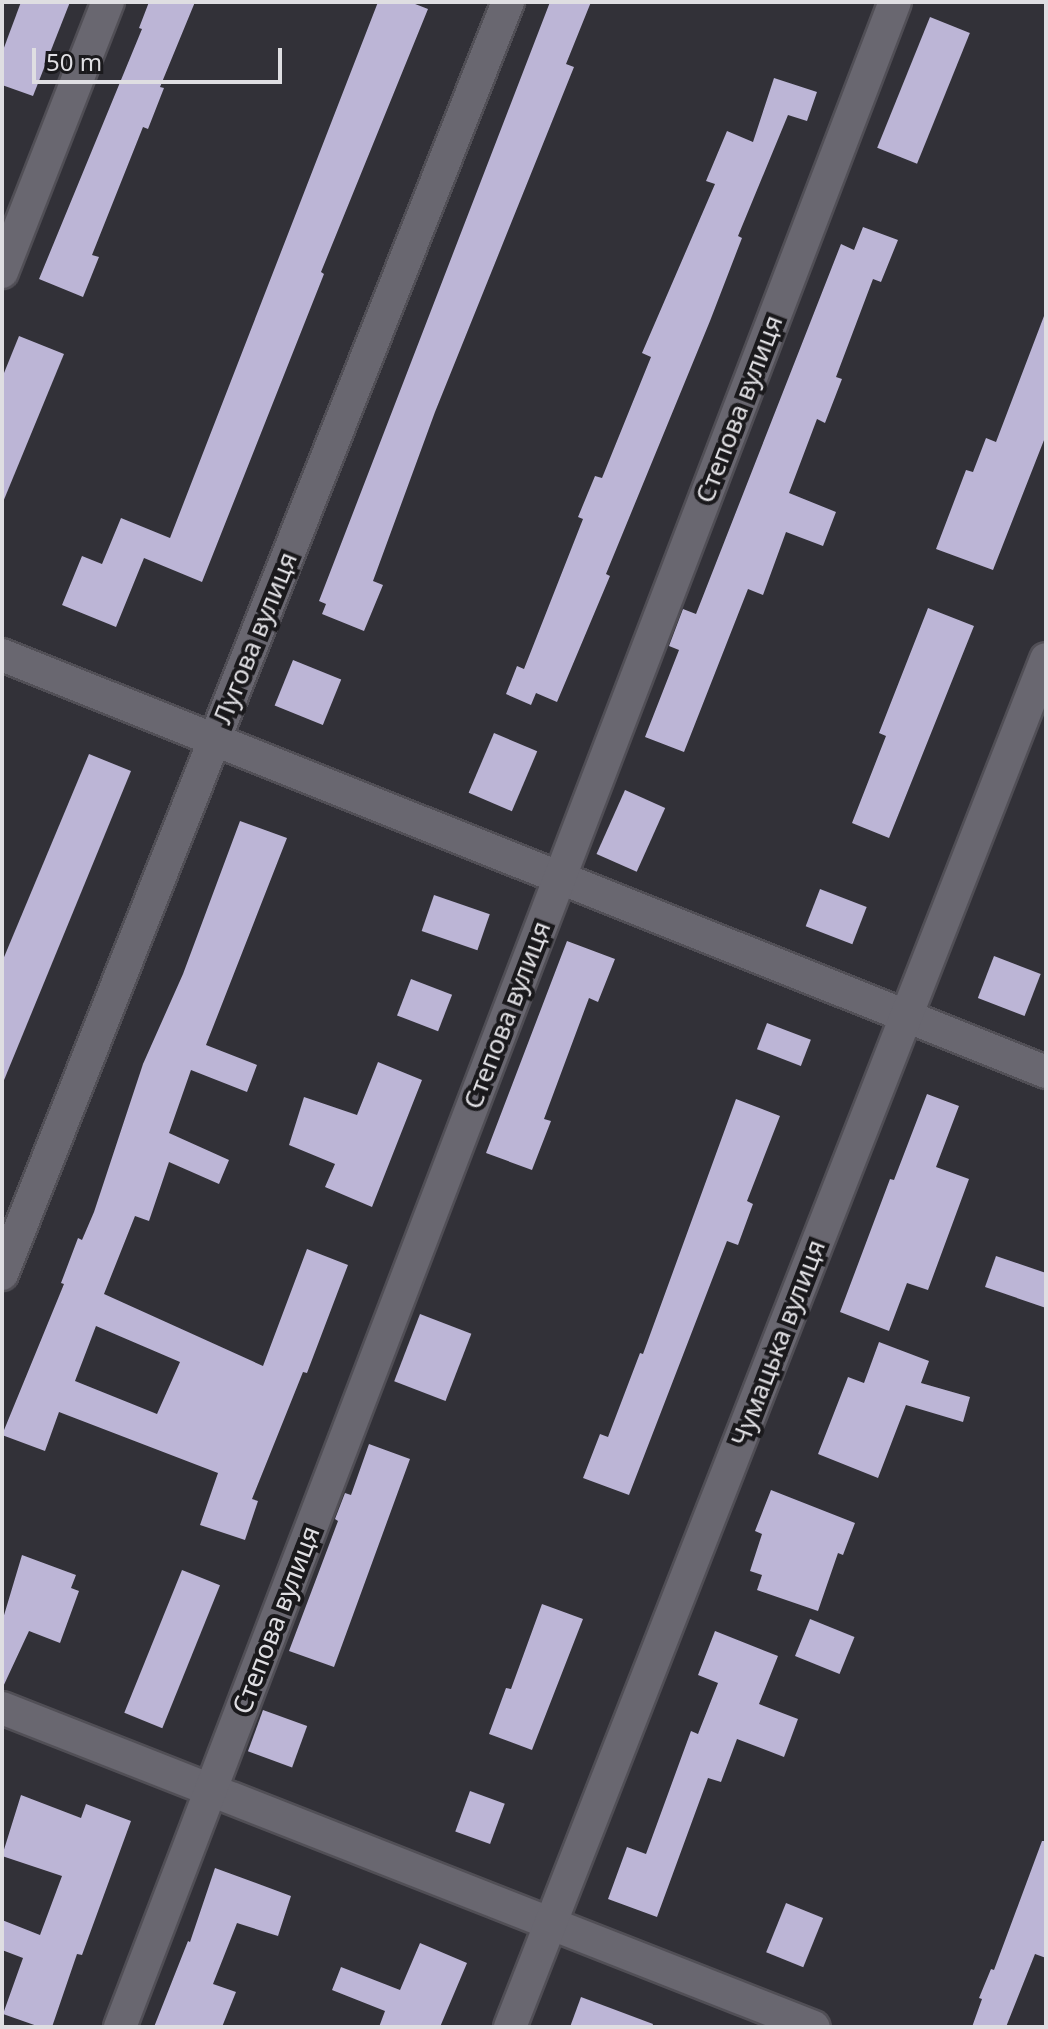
<!DOCTYPE html>
<html>
<head>
<meta charset="utf-8">
<style>
	body { margin:0 }
	#map { position:relative; width:1048px; height:2029px; overflow:hidden; background:#323138; font-family:"Noto Sans",sans-serif }
	div>[style] { position:absolute }
	[style*='--x'] { left:calc(var(--x)*1px); top:calc(var(--y)*1px); width:calc(var(--w)*1px); rotate:calc(var(--a)*1deg) }
	.building>* { inset:0; background:#bcb5d6; transform-origin:0 0 }
	.roads { filter:drop-shadow(2px 0 #514f56) drop-shadow(-2px 0 #514f56) drop-shadow(0 2px #514f56) drop-shadow(0 -2px #514f56) }
	.minor>* { height:32px; margin:-16px; padding:0 16px; transform-origin:16px; border-radius:16px; background:#696770 }
	span { translate:-50% -50%; white-space:nowrap; text-align:center; line-height:1.15; -webkit-text-stroke:8px #1a191c; paint-order:stroke }
	.street-label { font-size:26px; color:#dfdee2 }
	.frame { position:absolute; inset:0; border:4px solid #dfdee2; pointer-events:none }
	.scale { position:absolute; left:32px; top:48px; width:250px; height:36px; box-sizing:border-box; border:4px solid #dfdee2; border-top:0; padding-left:10px; font-size:24px; line-height:28px; white-space:nowrap; color:#dfdee2; -webkit-text-stroke:6px #1a191c; paint-order:stroke }
</style>
</head>
<body>
<div id="map">
	<div class="building">
		<i style="clip-path:polygon(21px 2px,70px 2px,33px 96px,2px 85px,2px 53px)"></i>
		<i style="clip-path:polygon(149px 2px,195px 2px,160px 87px,164px 88px,148px 129px,143px 127px,92px 255px,99px 257px,83px 297px,39px 279px,142px 29px,139px 28px)"></i>
		<i style="clip-path:polygon(378px 2px,410px 2px,428px 9px,321px 272px,324px 274px,202px 582px,144px 558px,116px 627px,62px 605px,82px 556px,102px 564px,121px 518px,170px 538px)"></i>
		<i style="clip-path:polygon(550px 2px,591px 2px,566px 64px,574px 67px,435px 412px,373px 581px,383px 585px,364px 631px,322px 614px,326px 604px,319px 601px)"></i>
		<i style="left:930px;top:17px;width:43px;height:141px;rotate:22deg"></i>
		<i style="clip-path:polygon(774px 78px,817px 92px,807px 121px,788px 115px,738px 236px,742px 238px,710px 321px,606px 574px,610px 576px,557px 702px,536px 693px,531px 705px,506px 694px,517px 666px,524px 669px,583px 519px,578px 517px,595px 476px,602px 478px,651px 357px,642px 353px,715px 184px,706px 181px,727px 131px,753px 142px)"></i>
		<i style="clip-path:polygon(863px 227px,898px 240px,881px 282px,873px 279px,836px 377px,842px 379px,825px 423px,817px 419px,789px 493px,836px 512px,823px 546px,786px 532px,763px 595px,748px 589px,684px 752px,645px 737px,679px 650px,669px 646px,683px 609px,696px 614px,841px 244px,854px 250px)"></i>
		<i style="clip-path:polygon(1044px 316px,1046px 435px,993px 570px,936px 549px,966px 470px,973px 472px,986px 438px,996px 442px)"></i>
		<i style="clip-path:polygon(19px 336px,64px 354px,3px 502px,2px 378px)"></i>
		<i style="clip-path:polygon(928px 608px,974px 626px,889px 838px,852px 823px,886px 736px,879px 733px)"></i>
		<i style="left:293px;top:660px;width:52px;height:49px;rotate:22deg"></i>
		<i style="left:494px;top:733px;width:47px;height:65px;rotate:23deg"></i>
		<i style="clip-path:polygon(89px 754px,131px 771px,2px 1085px,2px 962px)"></i>
		<i style="left:625px;top:790px;width:44px;height:70px;rotate:24deg"></i>
		<i style="clip-path:polygon(evenodd,240px 821px,287px 838px,206px 1045px,257px 1065px,247px 1092px,191px 1070px,169px 1133px,229px 1160px,219px 1184px,169px 1162px,149px 1221px,135px 1216px,104px 1294px,263px 1366px,307px 1249px,348px 1265px,307px 1373px,303px 1372px,252px 1499px,258px 1501px,245px 1540px,200px 1525px,218px 1473px,59px 1412px,45px 1451px,2px 1435px,64px 1284px,61px 1283px,78px 1238px,82px 1240px,94px 1212px,143px 1064px,183px 974px,240px 821px,96px 1326px,180px 1362px,157px 1414px,75px 1381px,96px 1326px)"></i>
		<i style="left:820px;top:889px;width:50px;height:40px;rotate:21deg"></i>
		<i style="left:434px;top:895px;width:59px;height:38px;rotate:19deg"></i>
		<i style="clip-path:polygon(567px 941px,615px 959px,598px 1002px,589px 998px,544px 1119px,551px 1121px,532px 1170px,486px 1153px)"></i>
		<i style="left:994px;top:956px;width:50px;height:45px;rotate:21deg"></i>
		<i style="left:411px;top:979px;width:44px;height:39px;rotate:21deg"></i>
		<i style="left:767px;top:1023px;width:47px;height:28px;rotate:21deg"></i>
		<i style="clip-path:polygon(378px 1062px,422px 1080px,372px 1207px,325px 1187px,335px 1164px,289px 1145px,304px 1097px,357px 1115px)"></i>
		<i style="clip-path:polygon(927px 1094px,959px 1106px,936px 1167px,969px 1179px,928px 1290px,907px 1283px,889px 1331px,840px 1312px,890px 1179px,894px 1180px)"></i>
		<i style="clip-path:polygon(736px 1099px,780px 1116px,747px 1201px,753px 1204px,738px 1245px,727px 1241px,629px 1495px,583px 1478px,600px 1434px,608px 1437px,640px 1353px,643px 1354px)"></i>
		<i style="clip-path:polygon(996px 1256px,1046px 1273px,1046px 1308px,985px 1287px)"></i>
		<i style="left:420px;top:1314px;width:55px;height:72px;rotate:21deg"></i>
		<i style="clip-path:polygon(879px 1342px,929px 1361px,921px 1383px,970px 1397px,963px 1422px,906px 1405px,878px 1478px,818px 1454px,848px 1377px,864px 1383px)"></i>
		<i style="clip-path:polygon(369px 1444px,410px 1459px,334px 1667px,289px 1651px,338px 1521px,335px 1519px,345px 1493px,351px 1495px)"></i>
		<i style="clip-path:polygon(771px 1490px,855px 1523px,843px 1555px,838px 1553px,818px 1611px,757px 1590px,762px 1575px,750px 1571px,762px 1534px,755px 1531px)"></i>
		<i style="clip-path:polygon(22px 1555px,76px 1575px,71px 1588px,79px 1591px,60px 1643px,29px 1631px,2px 1689px,2px 1622px)"></i>
		<i style="left:182px;top:1570px;width:41px;height:154px;rotate:22deg"></i>
		<i style="clip-path:polygon(542px 1604px,583px 1619px,532px 1750px,489px 1734px,506px 1688px,511px 1689px)"></i>
		<i style="left:810px;top:1619px;width:48px;height:40px;rotate:22deg"></i>
		<i style="clip-path:polygon(715px 1631px,778px 1656px,759px 1704px,798px 1719px,784px 1757px,737px 1739px,721px 1782px,708px 1778px,657px 1917px,608px 1899px,627px 1847px,646px 1854px,691px 1731px,698px 1734px,718px 1683px,698px 1675px)"></i>
		<i style="left:263px;top:1710px;width:47px;height:44px;rotate:20deg"></i>
		<i style="left:470px;top:1791px;width:37px;height:43px;rotate:20deg"></i>
		<i style="clip-path:polygon(21px 1795px,81px 1818px,86px 1804px,131px 1821px,82px 1955px,77px 1954px,52px 2027px,40px 2027px,3px 2014px,23px 1958px,2px 1950px,2px 1920px,40px 1935px,62px 1876px,2px 1856px)"></i>
		<i style="clip-path:polygon(1042px 1841px,1046px 1841px,1046px 1958px,1035px 1954px,1006px 2027px,972px 2027px,982px 1999px,979px 1998px,991px 1969px,994px 1970px)"></i>
		<i style="clip-path:polygon(215px 1868px,291px 1896px,278px 1936px,237px 1923px,213px 1984px,236px 1992px,222px 2027px,154px 2027px,188px 1941px,190px 1942px)"></i>
		<i style="left:786px;top:1903px;width:40px;height:53px;rotate:22deg"></i>
		<i style="clip-path:polygon(420px 1943px,467px 1963px,440px 2027px,379px 2027px,385px 2011px,332px 1990px,341px 1967px,400px 1990px)"></i>
		<i style="clip-path:polygon(581px 1997px,653px 2024px,652px 2027px,570px 2027px)"></i>
	</div>
	<div class="roads">
		<div class="minor">
			<i style="--x:2;--y:272;--w:290;--a:-68.6"></i>
			<i style="--x:2;--y:655;--w:1124;--a:21.77"></i>
			<i style="--x:2;--y:1274;--w:1369;--a:-68.31"></i>
			<i style="--x:2;--y:1708;--w:872;--a:21.45"></i>
			<i style="--x:120;--y:2027;--w:2168;--a:-69.06"></i>
			<i style="--x:510;--y:2027;--w:1469;--a:-68.6"></i>
		</div>
	</div>
	<div class="street-label">
		<span style="left:739px;top:409px;rotate:-69deg">Степова вулиця</span>
		<span style="left:255px;top:638px;rotate:-68deg">Лугова вулиця</span>
		<span style="left:507px;top:1015px;rotate:-69deg">Степова вулиця</span>
		<span style="left:778px;top:1343px;rotate:-69deg">Чумацька вулиця</span>
		<span style="left:276px;top:1620px;rotate:-69deg">Степова вулиця</span>
	</div>
	<div class="frame"></div>
	<div class="scale">50 m</div>
</div>
</body>
</html>
